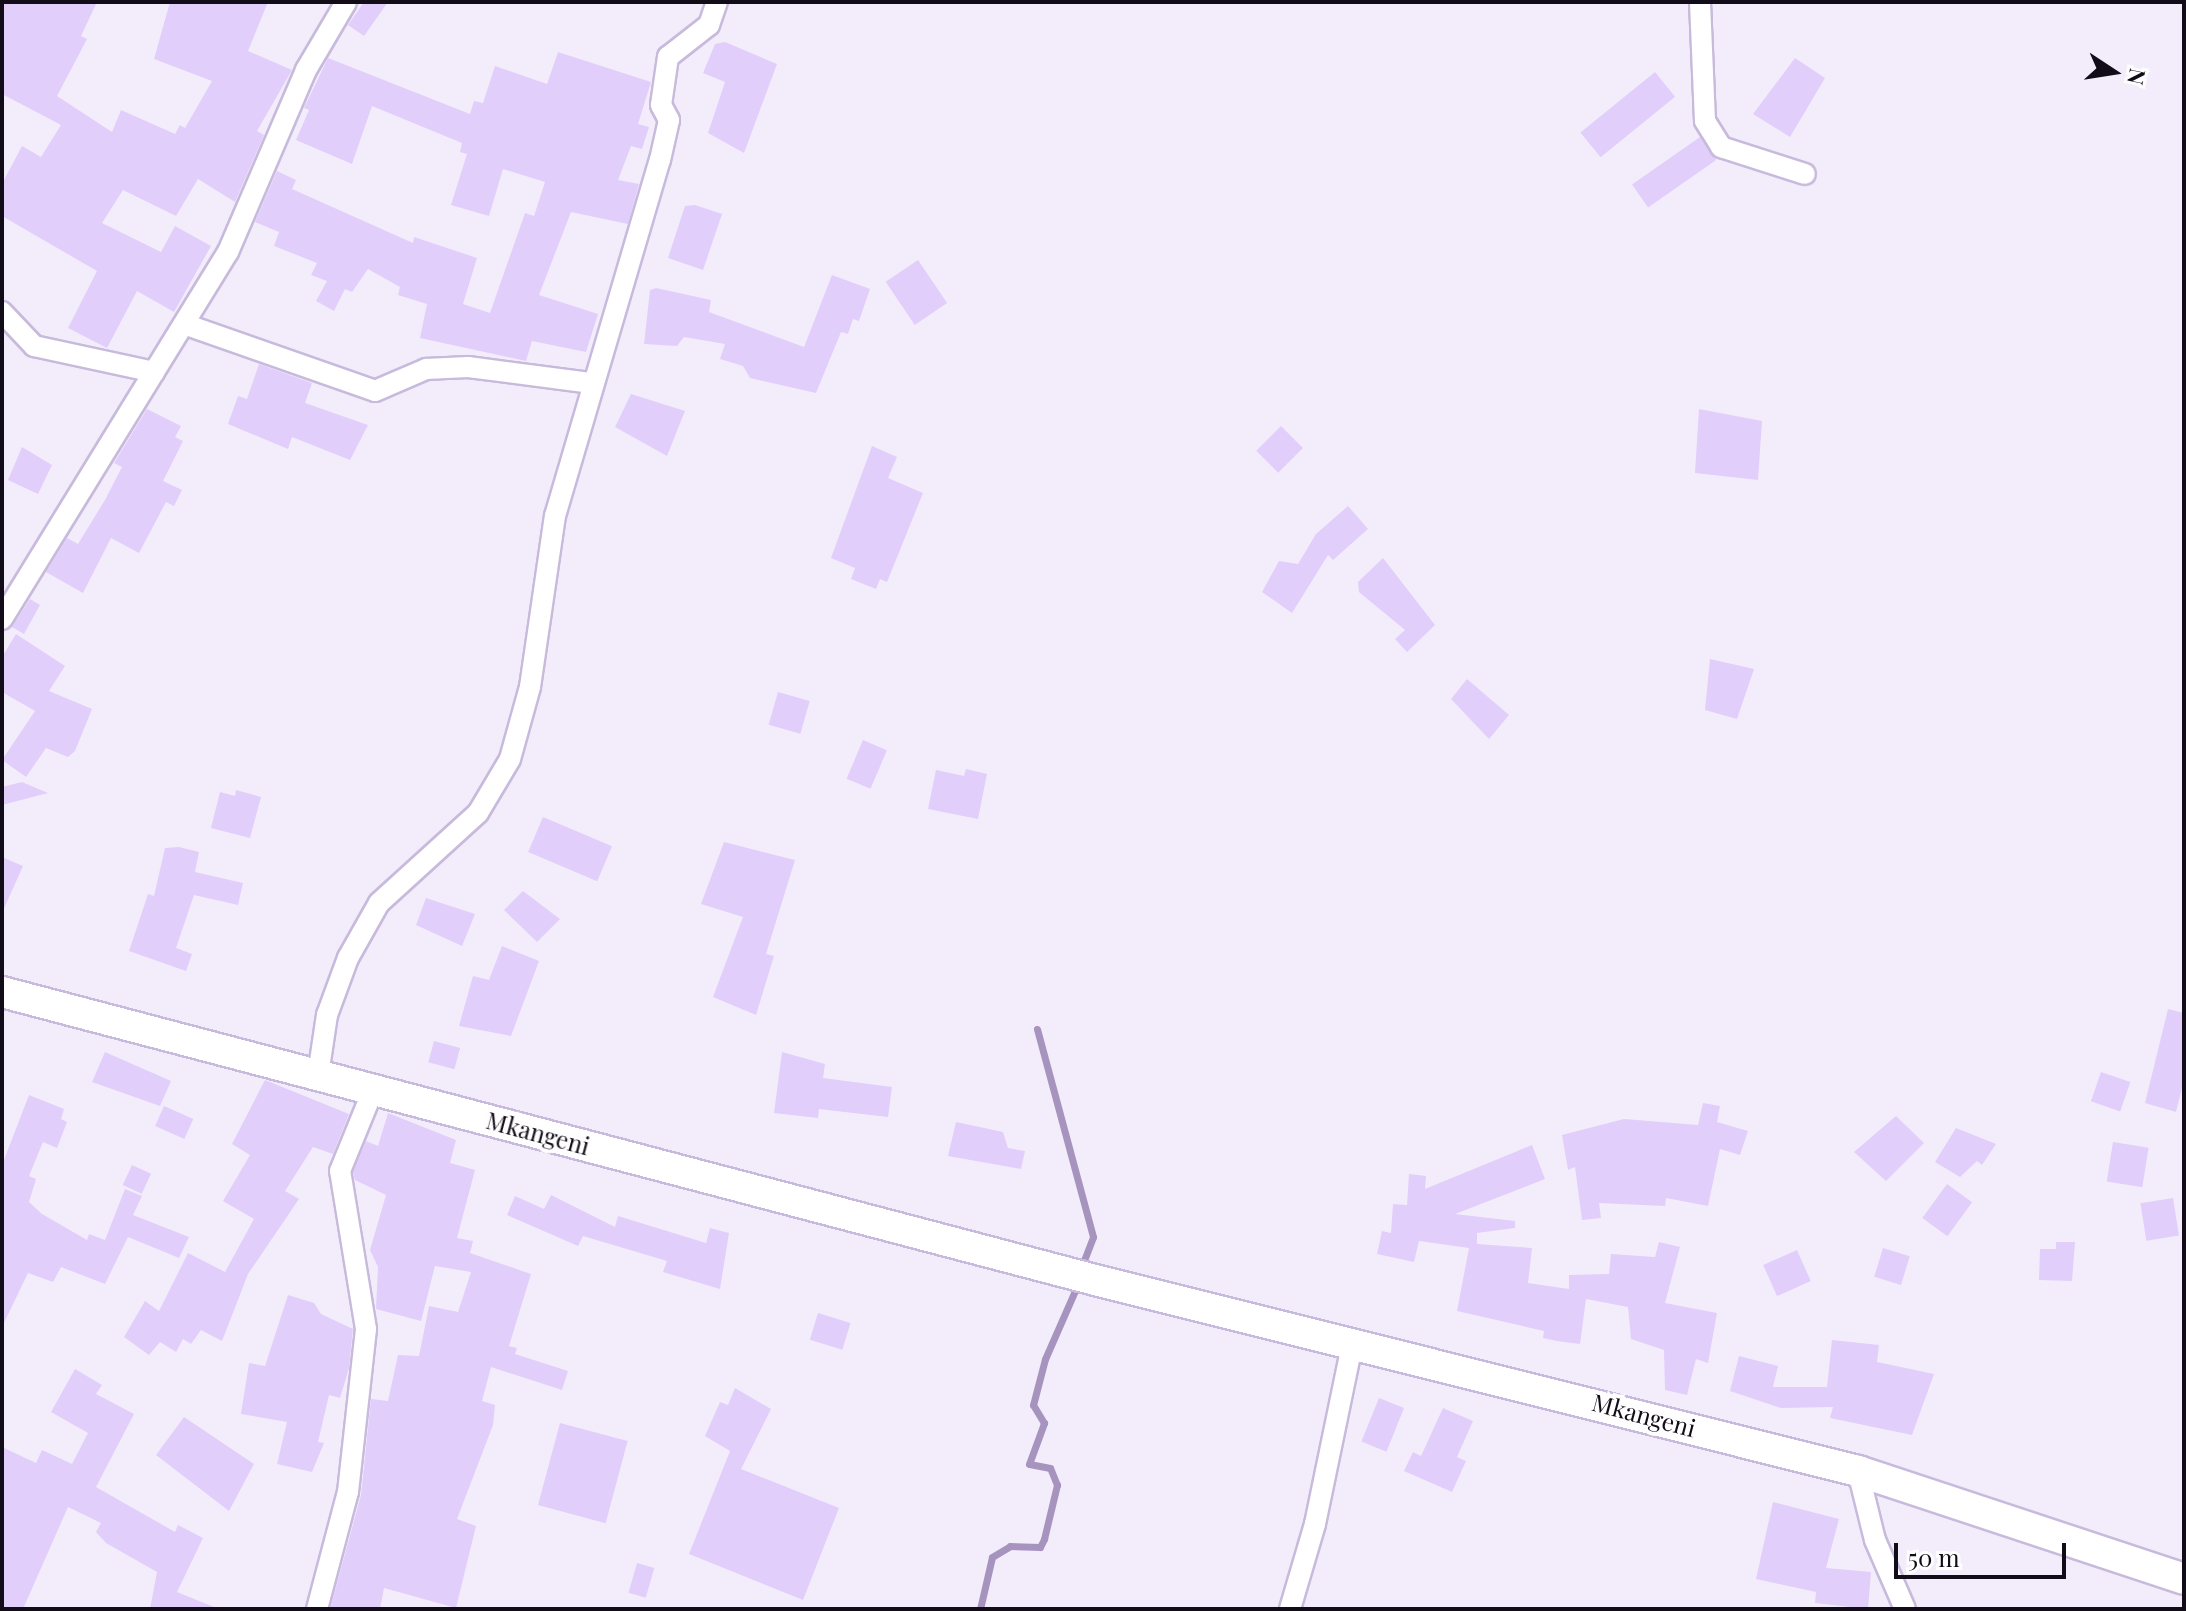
<!DOCTYPE html>
<html>
<head>
<meta charset="utf-8">
<style>
	body { margin:0 }
	#map { position:relative; width:2186px; height:1611px; overflow:hidden; background:#f3edfb; font-family:"Playfair Display",serif }
	div>[style] { position:absolute }
	[style*='--x'] { left:calc(var(--x)*1px); top:calc(var(--y)*1px); width:calc(var(--w)*1px); rotate:calc(var(--a)*1deg) }
	.stream>* { height:7px; margin:-3.5px; padding:0 3.5px; transform-origin:3.5px; border-radius:3.5px; background:#a694bf }
	.building>* { inset:0; background:#e1cefb; transform-origin:0 0 }
	.roads { filter:drop-shadow(2px 0 #c8badc) drop-shadow(-2px 0 #c8badc) drop-shadow(0 2px #c8badc) drop-shadow(0 -2px #c8badc) }
	.street>* { height:20px; margin:-10px; padding:0 10px; transform-origin:10px; border-radius:10px; background:#fff }
	.secondary>* { height:30px; margin:-15px; padding:0 15px; transform-origin:15px; border-radius:15px; background:#fff }
	span { translate:-50% -50%; white-space:nowrap; text-align:center; line-height:1.15; -webkit-text-stroke:8px #fefefe; paint-order:stroke }
	.street-label { font-size:24px; color:#110c18 }
	.frame { position:absolute; inset:0; border:4px solid #110c18; pointer-events:none }
	.north { position:absolute; left:2074px; top:32px; width:80px; height:80px; -webkit-text-stroke:6px #fefefe; paint-order:stroke; rotate:102deg; font-size:22px; font-weight:700; line-height:32px; text-align:center; color:#110c18 }
	.north::after { content:''; display:block; margin:auto; width:28px; height:36px; background:#110c18; clip-path:polygon(50% 0,100% 100%,50% 72%,0 100%) }
	.scale { position:absolute; left:1894px; top:1543px; width:172px; height:36px; box-sizing:border-box; border:4px solid #110c18; border-top:0; padding-left:10px; font-size:24px; line-height:28px; white-space:nowrap; color:#110c18; -webkit-text-stroke:6px #fefefe; paint-order:stroke }
</style>
</head>
<body>
<div id="map">
	<div class="stream">
		<i style="--x:1037;--y:1029;--w:215;--a:74.9"></i>
		<i style="--x:1093;--y:1237;--w:33;--a:111"></i>
		<i style="--x:980;--y:1609;--w:53;--a:-77"></i>
		<i style="--x:992;--y:1557;--w:21;--a:-31"></i>
		<i style="--x:1010;--y:1546;--w:30;--a:2"></i>
		<i style="--x:1040;--y:1547;--w:9;--a:-63"></i>
		<i style="--x:1044;--y:1539;--w:56;--a:-76.5"></i>
		<i style="--x:1057;--y:1485;--w:18;--a:-112"></i>
		<i style="--x:1050;--y:1468;--w:21;--a:-169"></i>
		<i style="--x:1029;--y:1464;--w:44;--a:-69.9"></i>
		<i style="--x:1044;--y:1423;--w:21;--a:-121"></i>
		<i style="--x:1033;--y:1405;--w:48;--a:-75.4"></i>
		<i style="--x:1045;--y:1359;--w:82;--a:-66.3"></i>
	</div>
	<div class="building">
		<i style="clip-path:polygon(2px 2px,97px 2px,81px 36px,87px 39px,57px 96px,112px 132px,121px 110px,175px 134px,180px 125px,185px 128px,212px 81px,154px 59px,170px 2px,268px 2px,248px 51px,292px 70px,257px 131px,264px 135px,235px 202px,198px 179px,176px 216px,123px 190px,102px 223px,161px 252px,175px 226px,211px 246px,174px 312px,137px 291px,107px 348px,68px 328px,97px 271px,2px 216px,2px 184px,22px 146px,41px 157px,61px 125px,2px 94px)"></i>
		<i style="clip-path:polygon(364px 2px,388px 2px,364px 36px,348px 25px)"></i>
		<i style="clip-path:polygon(725px 42px,777px 64px,744px 153px,708px 133px,725px 82px,703px 73px,715px 44px)"></i>
		<i style="clip-path:polygon(558px 52px,651px 82px,638px 124px,649px 127px,642px 149px,631px 146px,618px 180px,639px 184px,628px 224px,571px 212px,539px 295px,598px 314px,586px 352px,532px 341px,526px 361px,420px 338px,427px 304px,398px 295px,400px 287px,368px 269px,352px 292px,345px 289px,334px 311px,316px 301px,327px 281px,311px 275px,317px 263px,274px 246px,279px 232px,255px 222px,277px 171px,296px 180px,292px 189px,413px 243px,414px 237px,477px 258px,463px 304px,490px 313px,525px 213px,534px 216px,545px 182px,503px 169px,489px 216px,451px 205px,467px 154px,460px 152px,462px 143px,372px 106px,352px 164px,296px 140px,309px 110px,304px 108px,328px 58px,470px 114px,474px 101px,483px 103px,495px 66px,547px 84px)"></i>
		<i style="clip-path:polygon(1795px 58px,1825px 78px,1790px 137px,1753px 114px)"></i>
		<i style="left:1655px;top:72px;width:32px;height:96px;rotate:51deg"></i>
		<i style="left:1700px;top:137px;width:28px;height:83px;rotate:55deg"></i>
		<i style="clip-path:polygon(695px 205px,722px 214px,703px 270px,668px 258px,685px 206px)"></i>
		<i style="left:918px;top:260px;width:52px;height:39px;rotate:56deg"></i>
		<i style="clip-path:polygon(832px 275px,870px 289px,859px 321px,853px 319px,848px 334px,841px 332px,816px 393px,750px 378px,743px 366px,720px 359px,725px 344px,684px 337px,677px 346px,644px 344px,650px 290px,656px 288px,711px 300px,709px 312px,804px 347px)"></i>
		<i style="clip-path:polygon(259px 364px,312px 383px,305px 403px,368px 425px,350px 460px,292px 437px,288px 449px,228px 424px,238px 396px,247px 399px)"></i>
		<i style="clip-path:polygon(631px 394px,685px 411px,667px 456px,615px 427px)"></i>
		<i style="clip-path:polygon(147px 409px,181px 426px,175px 437px,183px 441px,163px 481px,182px 490px,174px 506px,166px 502px,139px 553px,111px 538px,83px 593px,46px 572px,67px 538px,78px 544px,105px 500px,122px 467px,114px 463px)"></i>
		<i style="clip-path:polygon(1699px 409px,1762px 421px,1758px 480px,1695px 473px)"></i>
		<i style="left:1281px;top:426px;width:31px;height:35px;rotate:45deg"></i>
		<i style="clip-path:polygon(872px 446px,897px 457px,888px 478px,923px 493px,887px 582px,880px 579px,876px 589px,851px 579px,855px 568px,831px 558px)"></i>
		<i style="clip-path:polygon(22px 447px,52px 465px,38px 494px,8px 480px)"></i>
		<i style="clip-path:polygon(1348px 506px,1368px 529px,1333px 560px,1328px 555px,1292px 613px,1262px 592px,1279px 561px,1298px 564px,1316px 534px)"></i>
		<i style="clip-path:polygon(1383px 558px,1435px 625px,1407px 652px,1395px 639px,1405px 630px,1359px 592px,1358px 582px)"></i>
		<i style="clip-path:polygon(30px 599px,40px 605px,24px 634px,12px 627px)"></i>
		<i style="clip-path:polygon(16px 634px,65px 666px,49px 691px,92px 709px,75px 751px,68px 757px,46px 748px,26px 777px,2px 760px,35px 711px,2px 692px,2px 657px)"></i>
		<i style="clip-path:polygon(1710px 659px,1754px 669px,1737px 719px,1705px 710px)"></i>
		<i style="clip-path:polygon(1467px 679px,1509px 715px,1489px 739px,1451px 699px)"></i>
		<i style="left:778px;top:692px;width:33px;height:34px;rotate:16deg"></i>
		<i style="left:863px;top:740px;width:26px;height:42px;rotate:23deg"></i>
		<i style="clip-path:polygon(966px 769px,987px 774px,978px 819px,928px 809px,936px 770px,964px 776px)"></i>
		<i style="clip-path:polygon(22px 782px,48px 793px,2px 805px,2px 787px)"></i>
		<i style="clip-path:polygon(236px 790px,261px 797px,250px 838px,211px 828px,220px 792px,235px 796px)"></i>
		<i style="left:543px;top:817px;width:75px;height:38px;rotate:23deg"></i>
		<i style="clip-path:polygon(724px 842px,795px 860px,766px 954px,774px 956px,756px 1015px,713px 997px,743px 917px,701px 904px)"></i>
		<i style="clip-path:polygon(179px 847px,199px 852px,195px 872px,243px 883px,238px 905px,194px 895px,176px 948px,192px 954px,186px 971px,129px 951px,148px 894px,154px 896px,165px 848px)"></i>
		<i style="clip-path:polygon(2px 857px,23px 866px,2px 913px)"></i>
		<i style="clip-path:polygon(523px 891px,560px 919px,537px 942px,504px 910px)"></i>
		<i style="clip-path:polygon(426px 898px,475px 914px,462px 946px,416px 925px)"></i>
		<i style="clip-path:polygon(502px 946px,539px 961px,511px 1036px,459px 1026px,473px 976px,489px 980px)"></i>
		<i style="clip-path:polygon(2168px 1009px,2184px 1013px,2184px 1080px,2176px 1112px,2145px 1103px)"></i>
		<i style="left:434px;top:1041px;width:27px;height:22px;rotate:15deg"></i>
		<i style="clip-path:polygon(105px 1052px,171px 1081px,160px 1106px,92px 1082px)"></i>
		<i style="clip-path:polygon(782px 1052px,825px 1064px,823px 1078px,892px 1087px,888px 1117px,819px 1109px,818px 1118px,774px 1113px)"></i>
		<i style="left:2101px;top:1072px;width:31px;height:31px;rotate:19deg"></i>
		<i style="clip-path:polygon(265px 1080px,349px 1114px,333px 1154px,313px 1147px,285px 1191px,299px 1199px,248px 1274px,222px 1341px,201px 1330px,191px 1344px,183px 1339px,176px 1352px,160px 1342px,149px 1355px,124px 1337px,145px 1301px,159px 1311px,188px 1253px,225px 1272px,254px 1219px,223px 1201px,250px 1155px,232px 1144px)"></i>
		<i style="clip-path:polygon(29px 1095px,64px 1109px,61px 1119px,67px 1122px,57px 1148px,43px 1142px,29px 1176px,36px 1179px,29px 1202px,42px 1214px,87px 1240px,89px 1234px,105px 1240px,125px 1189px,142px 1196px,133px 1215px,189px 1237px,179px 1258px,128px 1237px,105px 1284px,61px 1267px,53px 1282px,28px 1273px,2px 1327px,2px 1165px)"></i>
		<i style="clip-path:polygon(1703px 1103px,1720px 1106px,1717px 1122px,1748px 1131px,1740px 1155px,1720px 1149px,1708px 1206px,1666px 1198px,1665px 1206px,1599px 1203px,1601px 1218px,1582px 1220px,1575px 1167px,1568px 1170px,1562px 1135px,1624px 1119px,1698px 1125px)"></i>
		<i style="left:164px;top:1106px;width:32px;height:22px;rotate:24deg"></i>
		<i style="clip-path:polygon(388px 1113px,456px 1140px,450px 1163px,475px 1170px,457px 1238px,473px 1241px,470px 1253px,531px 1274px,509px 1346px,517px 1348px,515px 1354px,568px 1371px,562px 1390px,491px 1367px,482px 1401px,495px 1405px,493px 1425px,457px 1519px,476px 1526px,456px 1608px,384px 1588px,380px 1609px,330px 1609px,361px 1495px,371px 1399px,388px 1401px,398px 1355px,419px 1356px,429px 1306px,458px 1312px,471px 1272px,435px 1266px,421px 1321px,376px 1309px,378px 1267px,370px 1250px,386px 1195px,355px 1180px,353px 1172px,366px 1141px,378px 1146px)"></i>
		<i style="clip-path:polygon(1896px 1116px,1924px 1143px,1886px 1181px,1854px 1152px)"></i>
		<i style="clip-path:polygon(956px 1122px,1003px 1132px,1008px 1148px,1025px 1151px,1021px 1169px,948px 1156px)"></i>
		<i style="clip-path:polygon(1956px 1128px,1996px 1144px,1982px 1165px,1977px 1161px,1960px 1177px,1935px 1162px)"></i>
		<i style="left:2113px;top:1142px;width:36px;height:40px;rotate:9deg"></i>
		<i style="clip-path:polygon(1532px 1145px,1545px 1179px,1455px 1214px,1515px 1221px,1515px 1228px,1477px 1233px,1477px 1244px,1532px 1248px,1528px 1283px,1569px 1289px,1569px 1275px,1609px 1274px,1611px 1254px,1655px 1257px,1659px 1242px,1680px 1247px,1665px 1303px,1717px 1313px,1708px 1363px,1696px 1359px,1687px 1395px,1665px 1390px,1664px 1350px,1631px 1339px,1628px 1307px,1586px 1299px,1580px 1344px,1557px 1341px,1543px 1338px,1544px 1331px,1457px 1311px,1469px 1248px,1419px 1241px,1414px 1262px,1377px 1254px,1382px 1231px,1391px 1233px,1393px 1204px,1407px 1205px,1409px 1174px,1426px 1176px,1425px 1189px)"></i>
		<i style="left:132px;top:1165px;width:21px;height:22px;rotate:25deg"></i>
		<i style="left:1947px;top:1184px;width:31px;height:42px;rotate:36deg"></i>
		<i style="clip-path:polygon(551px 1195px,615px 1227px,618px 1216px,706px 1243px,710px 1228px,729px 1233px,720px 1289px,663px 1272px,667px 1261px,583px 1236px,578px 1246px,507px 1215px,515px 1196px,544px 1209px)"></i>
		<i style="left:2173px;top:1198px;width:38px;height:33px;rotate:81deg"></i>
		<i style="clip-path:polygon(2056px 1242px,2075px 1242px,2072px 1281px,2039px 1280px,2040px 1249px,2056px 1249px)"></i>
		<i style="left:1883px;top:1248px;width:28px;height:30px;rotate:17deg"></i>
		<i style="left:1797px;top:1250px;width:34px;height:37px;rotate:66deg"></i>
		<i style="clip-path:polygon(288px 1295px,314px 1303px,321px 1314px,353px 1329px,349px 1368px,340px 1398px,329px 1395px,318px 1442px,324px 1443px,312px 1472px,277px 1464px,287px 1422px,241px 1414px,249px 1363px,265px 1366px)"></i>
		<i style="left:818px;top:1313px;width:34px;height:28px;rotate:17deg"></i>
		<i style="clip-path:polygon(1832px 1340px,1879px 1345px,1877px 1362px,1934px 1374px,1912px 1435px,1830px 1418px,1833px 1407px,1781px 1408px,1730px 1391px,1739px 1356px,1778px 1366px,1773px 1387px,1827px 1387px)"></i>
		<i style="clip-path:polygon(75px 1369px,102px 1385px,96px 1394px,134px 1414px,96px 1487px,175px 1532px,178px 1525px,203px 1538px,177px 1592px,219px 1609px,150px 1609px,157px 1572px,106px 1543px,96px 1532px,101px 1523px,68px 1507px,23px 1609px,2px 1609px,2px 1447px,36px 1463px,42px 1450px,72px 1464px,88px 1433px,51px 1412px)"></i>
		<i style="clip-path:polygon(735px 1388px,771px 1409px,741px 1469px,839px 1508px,803px 1600px,689px 1554px,730px 1451px,705px 1436px,720px 1402px,728px 1405px)"></i>
		<i style="left:1379px;top:1398px;width:27px;height:47px;rotate:22deg"></i>
		<i style="clip-path:polygon(1443px 1408px,1473px 1421px,1457px 1457px,1466px 1461px,1452px 1492px,1404px 1471px,1413px 1452px,1421px 1456px)"></i>
		<i style="clip-path:polygon(184px 1417px,254px 1464px,229px 1511px,156px 1455px)"></i>
		<i style="left:560px;top:1423px;width:70px;height:85px;rotate:15deg"></i>
		<i style="clip-path:polygon(1773px 1502px,1839px 1519px,1826px 1568px,1871px 1572px,1868px 1609px,1815px 1603px,1816px 1592px,1756px 1579px)"></i>
		<i style="left:637px;top:1563px;width:18px;height:31px;rotate:16deg"></i>
	</div>
	<div class="roads">
		<div class="street">
			<i style="--x:1700;--y:2;--w:119;--a:87.6"></i>
			<i style="--x:1705;--y:121;--w:31;--a:58"></i>
			<i style="--x:1721;--y:147;--w:88;--a:17.8"></i>
			<i style="--x:2;--y:312;--w:47;--a:46.7"></i>
			<i style="--x:34;--y:346;--w:123;--a:12.2"></i>
			<i style="--x:184;--y:324;--w:202;--a:19.3"></i>
			<i style="--x:375;--y:391;--w:56;--a:-23.3"></i>
			<i style="--x:426;--y:369;--w:42;--a:-2.7"></i>
			<i style="--x:468;--y:367;--w:125;--a:7.4"></i>
			<i style="--x:2;--y:619;--w:431;--a:-58.4"></i>
			<i style="--x:228;--y:252;--w:198;--a:-66.8"></i>
			<i style="--x:306;--y:70;--w:79;--a:-59.5"></i>
			<i style="--x:318;--y:1075;--w:61;--a:-81.5"></i>
			<i style="--x:327;--y:1015;--w:61;--a:-69.8"></i>
			<i style="--x:348;--y:958;--w:63;--a:-60.6"></i>
			<i style="--x:379;--y:903;--w:134;--a:-42.3"></i>
			<i style="--x:478;--y:813;--w:63;--a:-59.3"></i>
			<i style="--x:510;--y:759;--w:75;--a:-74.5"></i>
			<i style="--x:530;--y:687;--w:173;--a:-81.7"></i>
			<i style="--x:555;--y:516;--w:371;--a:-73.6"></i>
			<i style="--x:660;--y:160;--w:41;--a:-77.3"></i>
			<i style="--x:669;--y:120;--w:17;--a:-118"></i>
			<i style="--x:661;--y:105;--w:49;--a:-81.7"></i>
			<i style="--x:668;--y:57;--w:52;--a:-38"></i>
			<i style="--x:709;--y:25;--w:24;--a:-71"></i>
			<i style="--x:1858;--y:1471;--w:71;--a:76.2"></i>
			<i style="--x:1875;--y:1540;--w:75;--a:66.5"></i>
			<i style="--x:317;--y:1609;--w:121;--a:-75.2"></i>
			<i style="--x:348;--y:1492;--w:164;--a:-83.7"></i>
			<i style="--x:366;--y:1329;--w:160;--a:-99.3"></i>
			<i style="--x:340;--y:1171;--w:87;--a:-67.8"></i>
			<i style="--x:1290;--y:1609;--w:89;--a:-73.6"></i>
			<i style="--x:1315;--y:1524;--w:183;--a:-78.3"></i>
		</div>
		<div class="secondary">
			<i style="--x:2;--y:992;--w:1130;--a:14.76"></i>
			<i style="--x:1095;--y:1280;--w:787;--a:14.05"></i>
			<i style="--x:1858;--y:1471;--w:343;--a:18.3"></i>
		</div>
	</div>
	<div class="street-label">
		<span style="left:538px;top:1133px;rotate:15deg">Mkangeni</span>
		<span style="left:1644px;top:1415px;rotate:15deg">Mkangeni</span>
	</div>
	<div class="frame"></div>
	<div class="north">N</div>
	<div class="scale">50 m</div>
</div>
</body>
</html>
